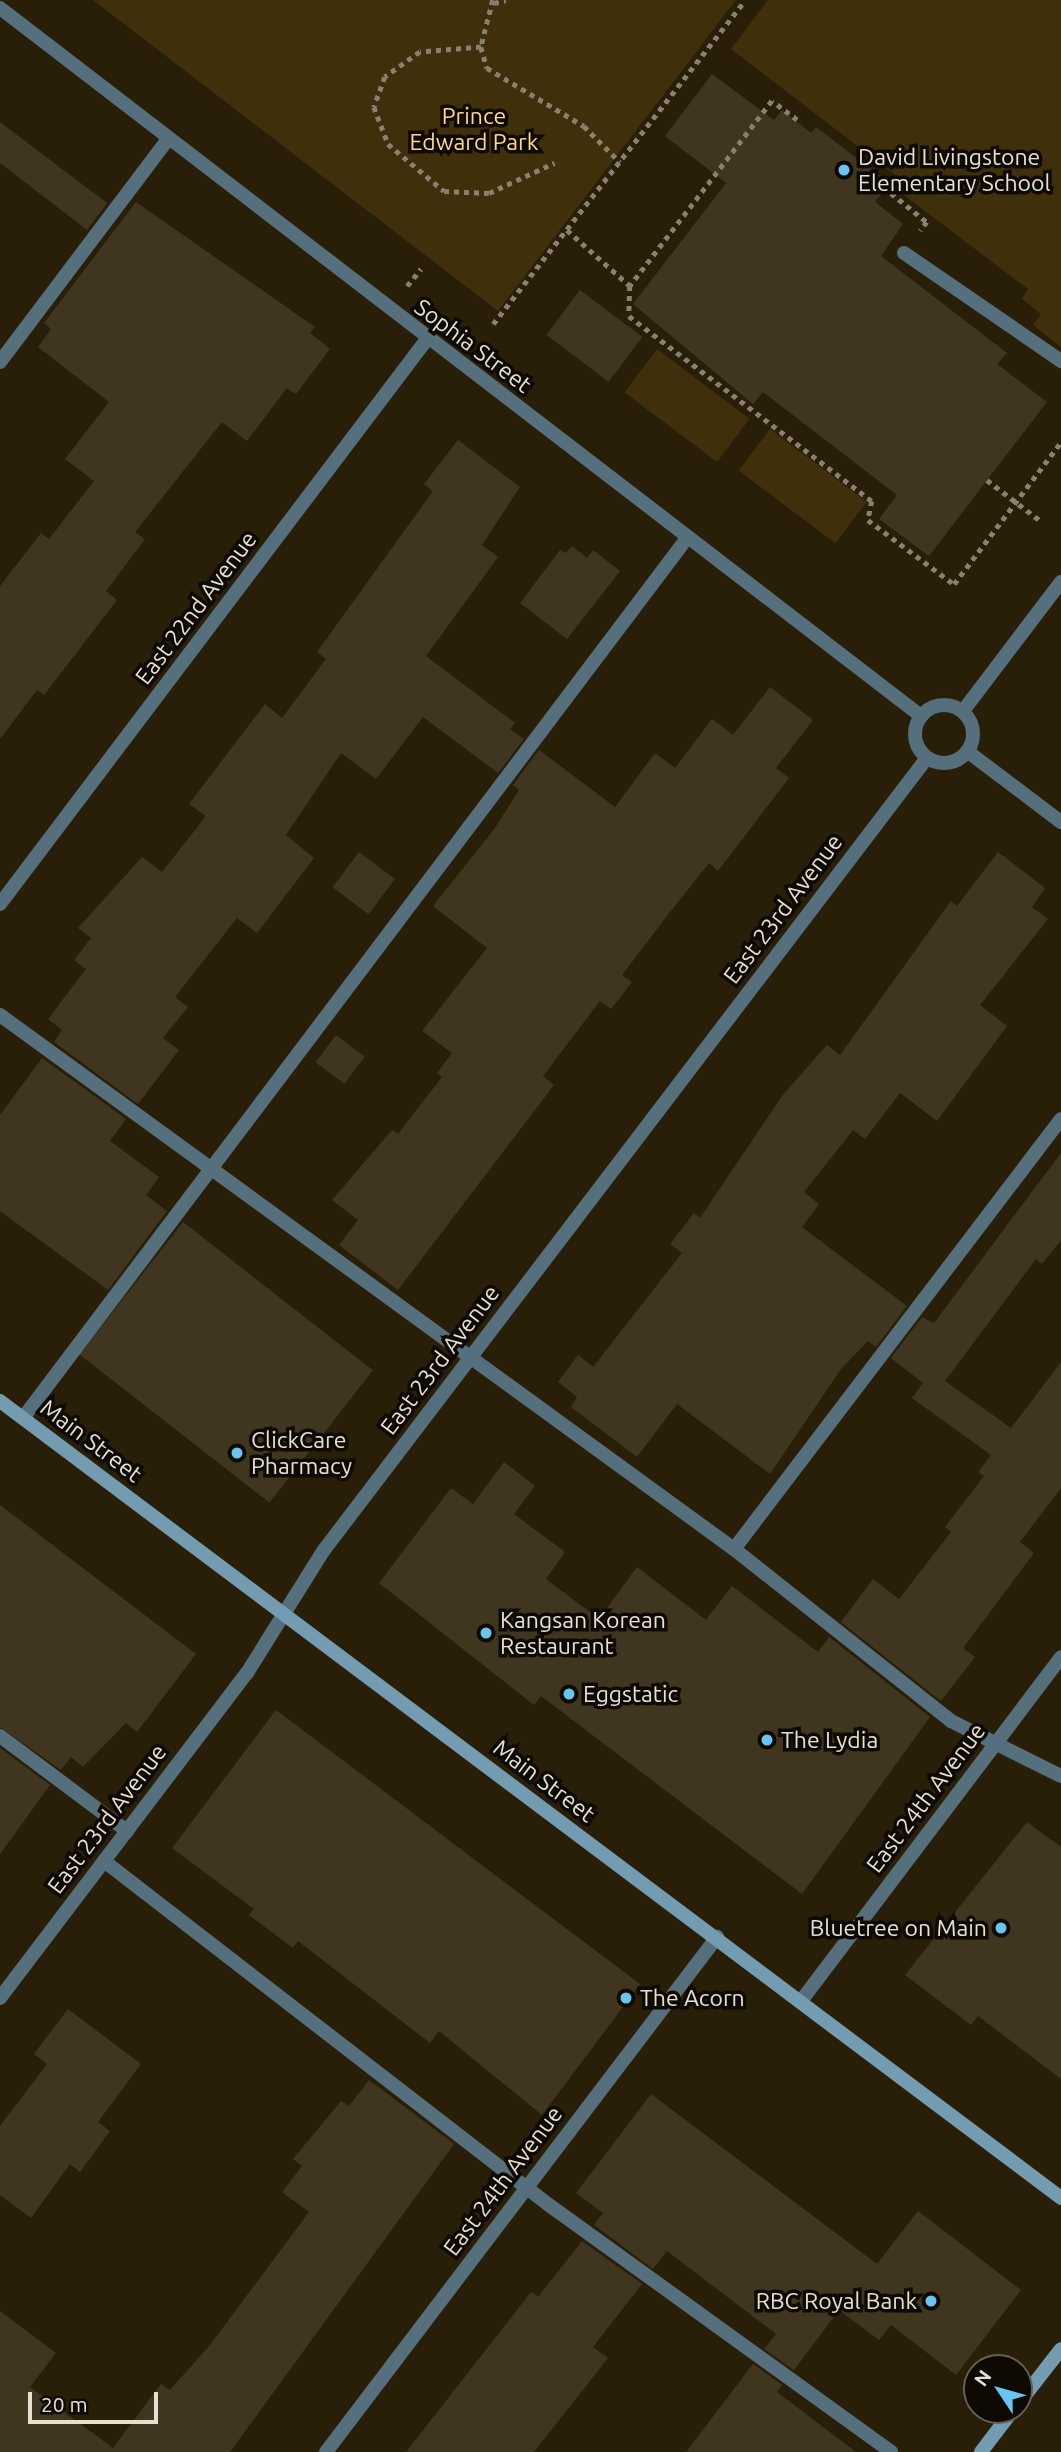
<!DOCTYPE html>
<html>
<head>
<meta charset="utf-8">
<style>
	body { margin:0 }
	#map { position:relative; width:1061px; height:2452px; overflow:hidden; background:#291f09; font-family:Ubuntu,sans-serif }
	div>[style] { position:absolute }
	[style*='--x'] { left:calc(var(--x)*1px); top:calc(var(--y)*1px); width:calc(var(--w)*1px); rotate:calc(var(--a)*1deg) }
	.green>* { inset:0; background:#3f300b; transform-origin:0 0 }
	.building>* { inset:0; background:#403620; transform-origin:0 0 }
	.path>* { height:4.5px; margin-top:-2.25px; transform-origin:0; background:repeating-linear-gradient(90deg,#89816f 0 5px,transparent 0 10px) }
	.service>* { height:14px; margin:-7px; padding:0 7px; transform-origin:7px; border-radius:7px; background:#566f7c }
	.minor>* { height:14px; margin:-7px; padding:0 7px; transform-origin:7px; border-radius:7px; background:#566f7c }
	.minor>.ring { margin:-7px; padding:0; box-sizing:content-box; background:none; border:14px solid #566f7c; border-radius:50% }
	.secondary>* { height:14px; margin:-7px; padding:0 7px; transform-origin:7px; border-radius:7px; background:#739cb1 }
	.dots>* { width:19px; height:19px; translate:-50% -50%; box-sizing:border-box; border:4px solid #0e0a03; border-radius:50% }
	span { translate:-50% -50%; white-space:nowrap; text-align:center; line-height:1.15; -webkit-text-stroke:7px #0e0a03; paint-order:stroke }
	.park-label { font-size:23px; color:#fed885 }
	.poi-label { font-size:23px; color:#e6e0d3 }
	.left { translate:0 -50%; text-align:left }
	.right { translate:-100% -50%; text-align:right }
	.street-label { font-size:23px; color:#e6e0d3 }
	.north { position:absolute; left:963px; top:2354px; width:70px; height:70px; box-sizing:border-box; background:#0e0a03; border:2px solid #646056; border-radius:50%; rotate:306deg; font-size:19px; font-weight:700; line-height:28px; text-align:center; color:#e6e0d3 }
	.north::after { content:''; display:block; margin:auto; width:24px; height:32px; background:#68c4f0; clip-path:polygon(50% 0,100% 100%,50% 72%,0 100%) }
	.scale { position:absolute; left:28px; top:2392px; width:130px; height:32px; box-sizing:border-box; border:4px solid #e6e0d3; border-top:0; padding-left:9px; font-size:21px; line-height:24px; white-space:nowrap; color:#e6e0d3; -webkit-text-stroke:5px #0e0a03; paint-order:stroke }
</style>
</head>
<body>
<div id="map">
	<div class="green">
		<i style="clip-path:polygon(93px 0,736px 0,498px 311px)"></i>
		<i style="clip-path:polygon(768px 0,1061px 0,1061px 347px,1033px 325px,1041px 314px,1022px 299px,1028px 289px,897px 190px,903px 181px,731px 49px)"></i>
		<i style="left:657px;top:349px;width:116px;height:54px;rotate:37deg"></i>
		<i style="left:770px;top:429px;width:121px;height:52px;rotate:37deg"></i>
	</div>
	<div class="building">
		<i style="clip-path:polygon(712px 74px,774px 120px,782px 110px,811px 133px,816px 127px,889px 183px,875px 202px,903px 224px,881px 256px,1007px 353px,997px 364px,1047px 402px,929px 556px,879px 519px,897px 495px,763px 392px,753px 404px,633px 304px,726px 183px,665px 136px)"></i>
		<i style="clip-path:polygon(0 122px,107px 203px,87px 230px,0 163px)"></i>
		<i style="clip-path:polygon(136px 202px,315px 327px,310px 333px,330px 349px,296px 394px,287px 388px,247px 441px,222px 422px,135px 532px,145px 539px,106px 591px,117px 600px,44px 695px,37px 690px,0 739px,0 586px,41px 533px,49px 539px,94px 481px,65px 459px,109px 402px,38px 347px,51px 329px,44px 323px)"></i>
		<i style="left:580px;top:290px;width:78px;height:56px;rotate:37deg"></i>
		<i style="clip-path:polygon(458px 440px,520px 487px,482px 545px,498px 557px,426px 656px,515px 723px,510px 729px,524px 739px,498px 773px,423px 717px,376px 779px,341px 753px,286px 835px,314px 858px,257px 933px,237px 918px,175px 997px,188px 1007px,163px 1038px,179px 1050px,138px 1104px,54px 1042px,62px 1030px,48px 1019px,86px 969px,74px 960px,91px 938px,78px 928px,142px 857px,162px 872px,206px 816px,189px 804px,265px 704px,282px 718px,326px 659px,317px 652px,433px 491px,424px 484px)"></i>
		<i style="clip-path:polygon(572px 546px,587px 558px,593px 550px,620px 571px,567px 639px,520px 603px,560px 550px,566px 553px)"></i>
		<i style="clip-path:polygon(770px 687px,813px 720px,776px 768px,789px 778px,718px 871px,709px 863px,667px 916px,622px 975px,632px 982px,611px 1009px,600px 1001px,543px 1076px,554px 1085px,398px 1290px,339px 1245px,358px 1220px,332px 1200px,392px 1130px,398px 1134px,442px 1077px,437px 1073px,452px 1053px,422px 1031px,487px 948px,433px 906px,495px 828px,519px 790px,513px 785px,539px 750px,615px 807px,655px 753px,675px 768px,712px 719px,733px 735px)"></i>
		<i style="left:359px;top:852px;width:45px;height:44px;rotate:37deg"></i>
		<i style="clip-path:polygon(998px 852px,1045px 888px,1032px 907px,1048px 919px,980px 1005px,1007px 1026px,937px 1121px,900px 1093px,865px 1139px,853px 1130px,804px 1192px,819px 1204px,802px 1227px,907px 1306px,876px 1347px,868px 1341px,841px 1369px,770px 1474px,677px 1404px,637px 1457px,571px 1407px,577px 1397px,558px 1382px,578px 1355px,593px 1367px,682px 1253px,670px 1244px,694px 1213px,700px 1218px,782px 1096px,827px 1045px,840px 1055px,951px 901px,957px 906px)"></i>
		<i style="left:336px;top:1035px;width:36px;height:34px;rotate:37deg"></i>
		<i style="clip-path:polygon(42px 1058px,126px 1119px,110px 1141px,159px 1177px,146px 1195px,167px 1211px,108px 1290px,0 1211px,0 1115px)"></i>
		<i style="clip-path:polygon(1061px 1153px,1061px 1240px,1042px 1264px,1036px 1259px,945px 1381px,1011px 1428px,1061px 1362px,1061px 1488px,1020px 1542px,1034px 1553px,963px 1648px,975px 1657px,941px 1701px,841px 1622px,873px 1579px,899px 1599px,951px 1532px,945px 1527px,984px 1476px,978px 1472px,991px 1455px,912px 1398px,923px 1383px,891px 1358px,922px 1317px,934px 1323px)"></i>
		<i style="left:183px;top:1222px;width:241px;height:168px;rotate:38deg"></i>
		<i style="clip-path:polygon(504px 1462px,535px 1486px,514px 1514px,565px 1552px,546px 1579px,599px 1619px,637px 1567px,706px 1620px,732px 1586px,818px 1652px,829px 1637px,930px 1717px,802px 1894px,541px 1696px,534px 1705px,379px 1583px,451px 1488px,473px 1504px)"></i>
		<i style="clip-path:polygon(0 1505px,196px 1654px,137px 1732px,126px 1723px,83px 1767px,71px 1757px,61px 1770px,0 1727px)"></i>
		<i style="clip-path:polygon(276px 1710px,640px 1984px,542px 2115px,439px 2031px,430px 2043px,298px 1941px,293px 1948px,249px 1915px,254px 1909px,172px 1848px)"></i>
		<i style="clip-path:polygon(0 1748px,50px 1785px,0 1854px)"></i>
		<i style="clip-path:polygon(1027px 1822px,1061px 1847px,1061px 2079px,978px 2016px,971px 2025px,905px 1975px)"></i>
		<i style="clip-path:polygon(68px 2009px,141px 2064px,98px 2122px,110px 2131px,80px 2172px,70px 2164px,31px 2218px,0 2195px,0 2126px,47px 2064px,34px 2054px)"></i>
		<i style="clip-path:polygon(369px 2080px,454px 2144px,230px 2452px,0 2452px,0 2311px,56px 2353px,30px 2387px,113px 2448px,161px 2384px,170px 2390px,210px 2345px,309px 2212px,282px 2192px,302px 2166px,293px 2159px,341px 2101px,349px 2106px)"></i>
		<i style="clip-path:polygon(651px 2094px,877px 2264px,918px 2211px,1021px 2290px,956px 2375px,891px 2325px,879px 2340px,839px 2310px,794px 2370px,764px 2349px,776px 2334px,667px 2251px,653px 2269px,594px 2225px,603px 2213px,576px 2193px)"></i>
		<i style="clip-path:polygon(582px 2241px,642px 2284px,593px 2347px,608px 2358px,534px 2452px,406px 2452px,531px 2292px,538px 2297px)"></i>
		<i style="clip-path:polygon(753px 2364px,782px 2385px,777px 2392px,856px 2452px,686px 2452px)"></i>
	</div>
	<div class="path">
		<i style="--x:493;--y:0;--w:49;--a:104.3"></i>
		<i style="--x:481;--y:47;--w:61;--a:175.3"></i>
		<i style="--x:420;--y:52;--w:43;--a:144.5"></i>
		<i style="--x:385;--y:77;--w:32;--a:110"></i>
		<i style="--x:374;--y:107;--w:40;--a:69"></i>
		<i style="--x:388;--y:144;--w:73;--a:40"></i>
		<i style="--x:444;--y:191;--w:45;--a:2.5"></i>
		<i style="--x:489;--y:193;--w:72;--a:-24.8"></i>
		<i style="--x:494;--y:3;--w:12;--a:-14"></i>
		<i style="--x:481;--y:47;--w:22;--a:74"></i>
		<i style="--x:487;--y:68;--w:113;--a:30.9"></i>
		<i style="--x:584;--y:126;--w:51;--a:45"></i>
		<i style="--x:797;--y:120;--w:31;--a:-143"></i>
		<i style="--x:772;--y:101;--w:233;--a:127.5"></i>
		<i style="--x:630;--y:286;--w:30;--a:92"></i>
		<i style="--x:629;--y:316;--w:305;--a:37.3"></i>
		<i style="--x:872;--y:501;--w:19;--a:102"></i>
		<i style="--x:868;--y:520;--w:107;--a:36.7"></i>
		<i style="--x:954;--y:584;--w:178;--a:-53"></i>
		<i style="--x:891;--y:193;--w:46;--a:38.9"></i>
		<i style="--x:927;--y:222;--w:11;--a:128"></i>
		<i style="--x:567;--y:230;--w:84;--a:41.6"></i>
		<i style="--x:407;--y:286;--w:22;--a:-51"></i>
		<i style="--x:493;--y:324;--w:410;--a:-52.1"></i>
		<i style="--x:987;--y:480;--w:69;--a:37.4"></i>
	</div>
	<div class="service">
		<i style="--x:904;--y:253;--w:191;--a:34.5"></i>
		<i style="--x:0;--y:362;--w:279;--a:-53"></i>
		<i style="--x:0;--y:1015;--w:908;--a:36.04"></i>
		<i style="--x:734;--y:1549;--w:277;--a:38.4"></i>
		<i style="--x:951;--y:1721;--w:123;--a:26.6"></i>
		<i style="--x:23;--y:1418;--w:1102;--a:-52.96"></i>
		<i style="--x:734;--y:1549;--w:540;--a:-52.75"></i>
		<i style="--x:0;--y:1736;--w:159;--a:36.8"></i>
		<i style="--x:104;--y:1861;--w:562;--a:37.71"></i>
		<i style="--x:549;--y:2205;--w:422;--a:35.8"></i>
	</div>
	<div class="minor">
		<i style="--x:0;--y:8;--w:1162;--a:37.55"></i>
		<i class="ring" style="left:915px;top:705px;width:44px;height:44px"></i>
		<i style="--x:963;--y:711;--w:162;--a:-52.8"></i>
		<i style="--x:967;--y:751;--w:118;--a:37.1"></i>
		<i style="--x:0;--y:904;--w:708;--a:-52.92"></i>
		<i style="--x:0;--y:1998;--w:408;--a:-52.8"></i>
		<i style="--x:247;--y:1673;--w:145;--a:-58"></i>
		<i style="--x:324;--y:1550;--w:995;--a:-52.72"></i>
		<i style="--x:801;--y:2001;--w:431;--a:-52.9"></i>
		<i style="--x:326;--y:2452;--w:647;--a:-52.79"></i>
	</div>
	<div class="secondary">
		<i style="--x:0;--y:1401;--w:1327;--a:36.91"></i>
		<i style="--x:1019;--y:2403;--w:68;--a:-52.1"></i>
		<i style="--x:981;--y:2452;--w:53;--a:-52.7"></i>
	</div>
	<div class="dots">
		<i style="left:844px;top:170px;background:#68c4f0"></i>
		<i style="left:237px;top:1453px;background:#68c4f0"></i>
		<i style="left:486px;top:1633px;background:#68c4f0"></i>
		<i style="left:569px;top:1694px;background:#68c4f0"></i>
		<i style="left:767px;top:1740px;background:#68c4f0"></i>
		<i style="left:1001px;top:1928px;background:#68c4f0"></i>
		<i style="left:626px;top:1998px;background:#68c4f0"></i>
		<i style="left:931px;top:2301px;background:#68c4f0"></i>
	</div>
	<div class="park-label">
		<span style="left:474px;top:129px">Prince<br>Edward Park</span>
	</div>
	<div class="poi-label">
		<span class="left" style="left:858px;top:170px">David Livingstone<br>Elementary School</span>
		<span class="left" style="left:251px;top:1453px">ClickCare<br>Pharmacy</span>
		<span class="left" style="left:500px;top:1633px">Kangsan Korean<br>Restaurant</span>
		<span class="left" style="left:583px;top:1694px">Eggstatic</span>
		<span class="left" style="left:781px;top:1740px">The Lydia</span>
		<span class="right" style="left:987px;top:1928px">Bluetree on Main</span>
		<span class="left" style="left:640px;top:1998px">The Acorn</span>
		<span class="right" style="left:917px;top:2301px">RBC Royal Bank</span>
	</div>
	<div class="street-label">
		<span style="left:473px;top:346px;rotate:37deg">Sophia Street</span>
		<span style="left:196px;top:608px;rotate:-53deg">East 22nd Avenue</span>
		<span style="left:783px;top:909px;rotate:-53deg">East 23rd Avenue</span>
		<span style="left:440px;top:1360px;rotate:-53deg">East 23rd Avenue</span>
		<span style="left:91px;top:1441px;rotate:37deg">Main Street</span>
		<span style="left:544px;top:1781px;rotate:37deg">Main Street</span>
		<span style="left:926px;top:1798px;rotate:-53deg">East 24th Avenue</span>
		<span style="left:107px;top:1819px;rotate:-53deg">East 23rd Avenue</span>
		<span style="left:503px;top:2181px;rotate:-53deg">East 24th Avenue</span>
	</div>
	<div class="north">N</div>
	<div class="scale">20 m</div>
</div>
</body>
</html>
